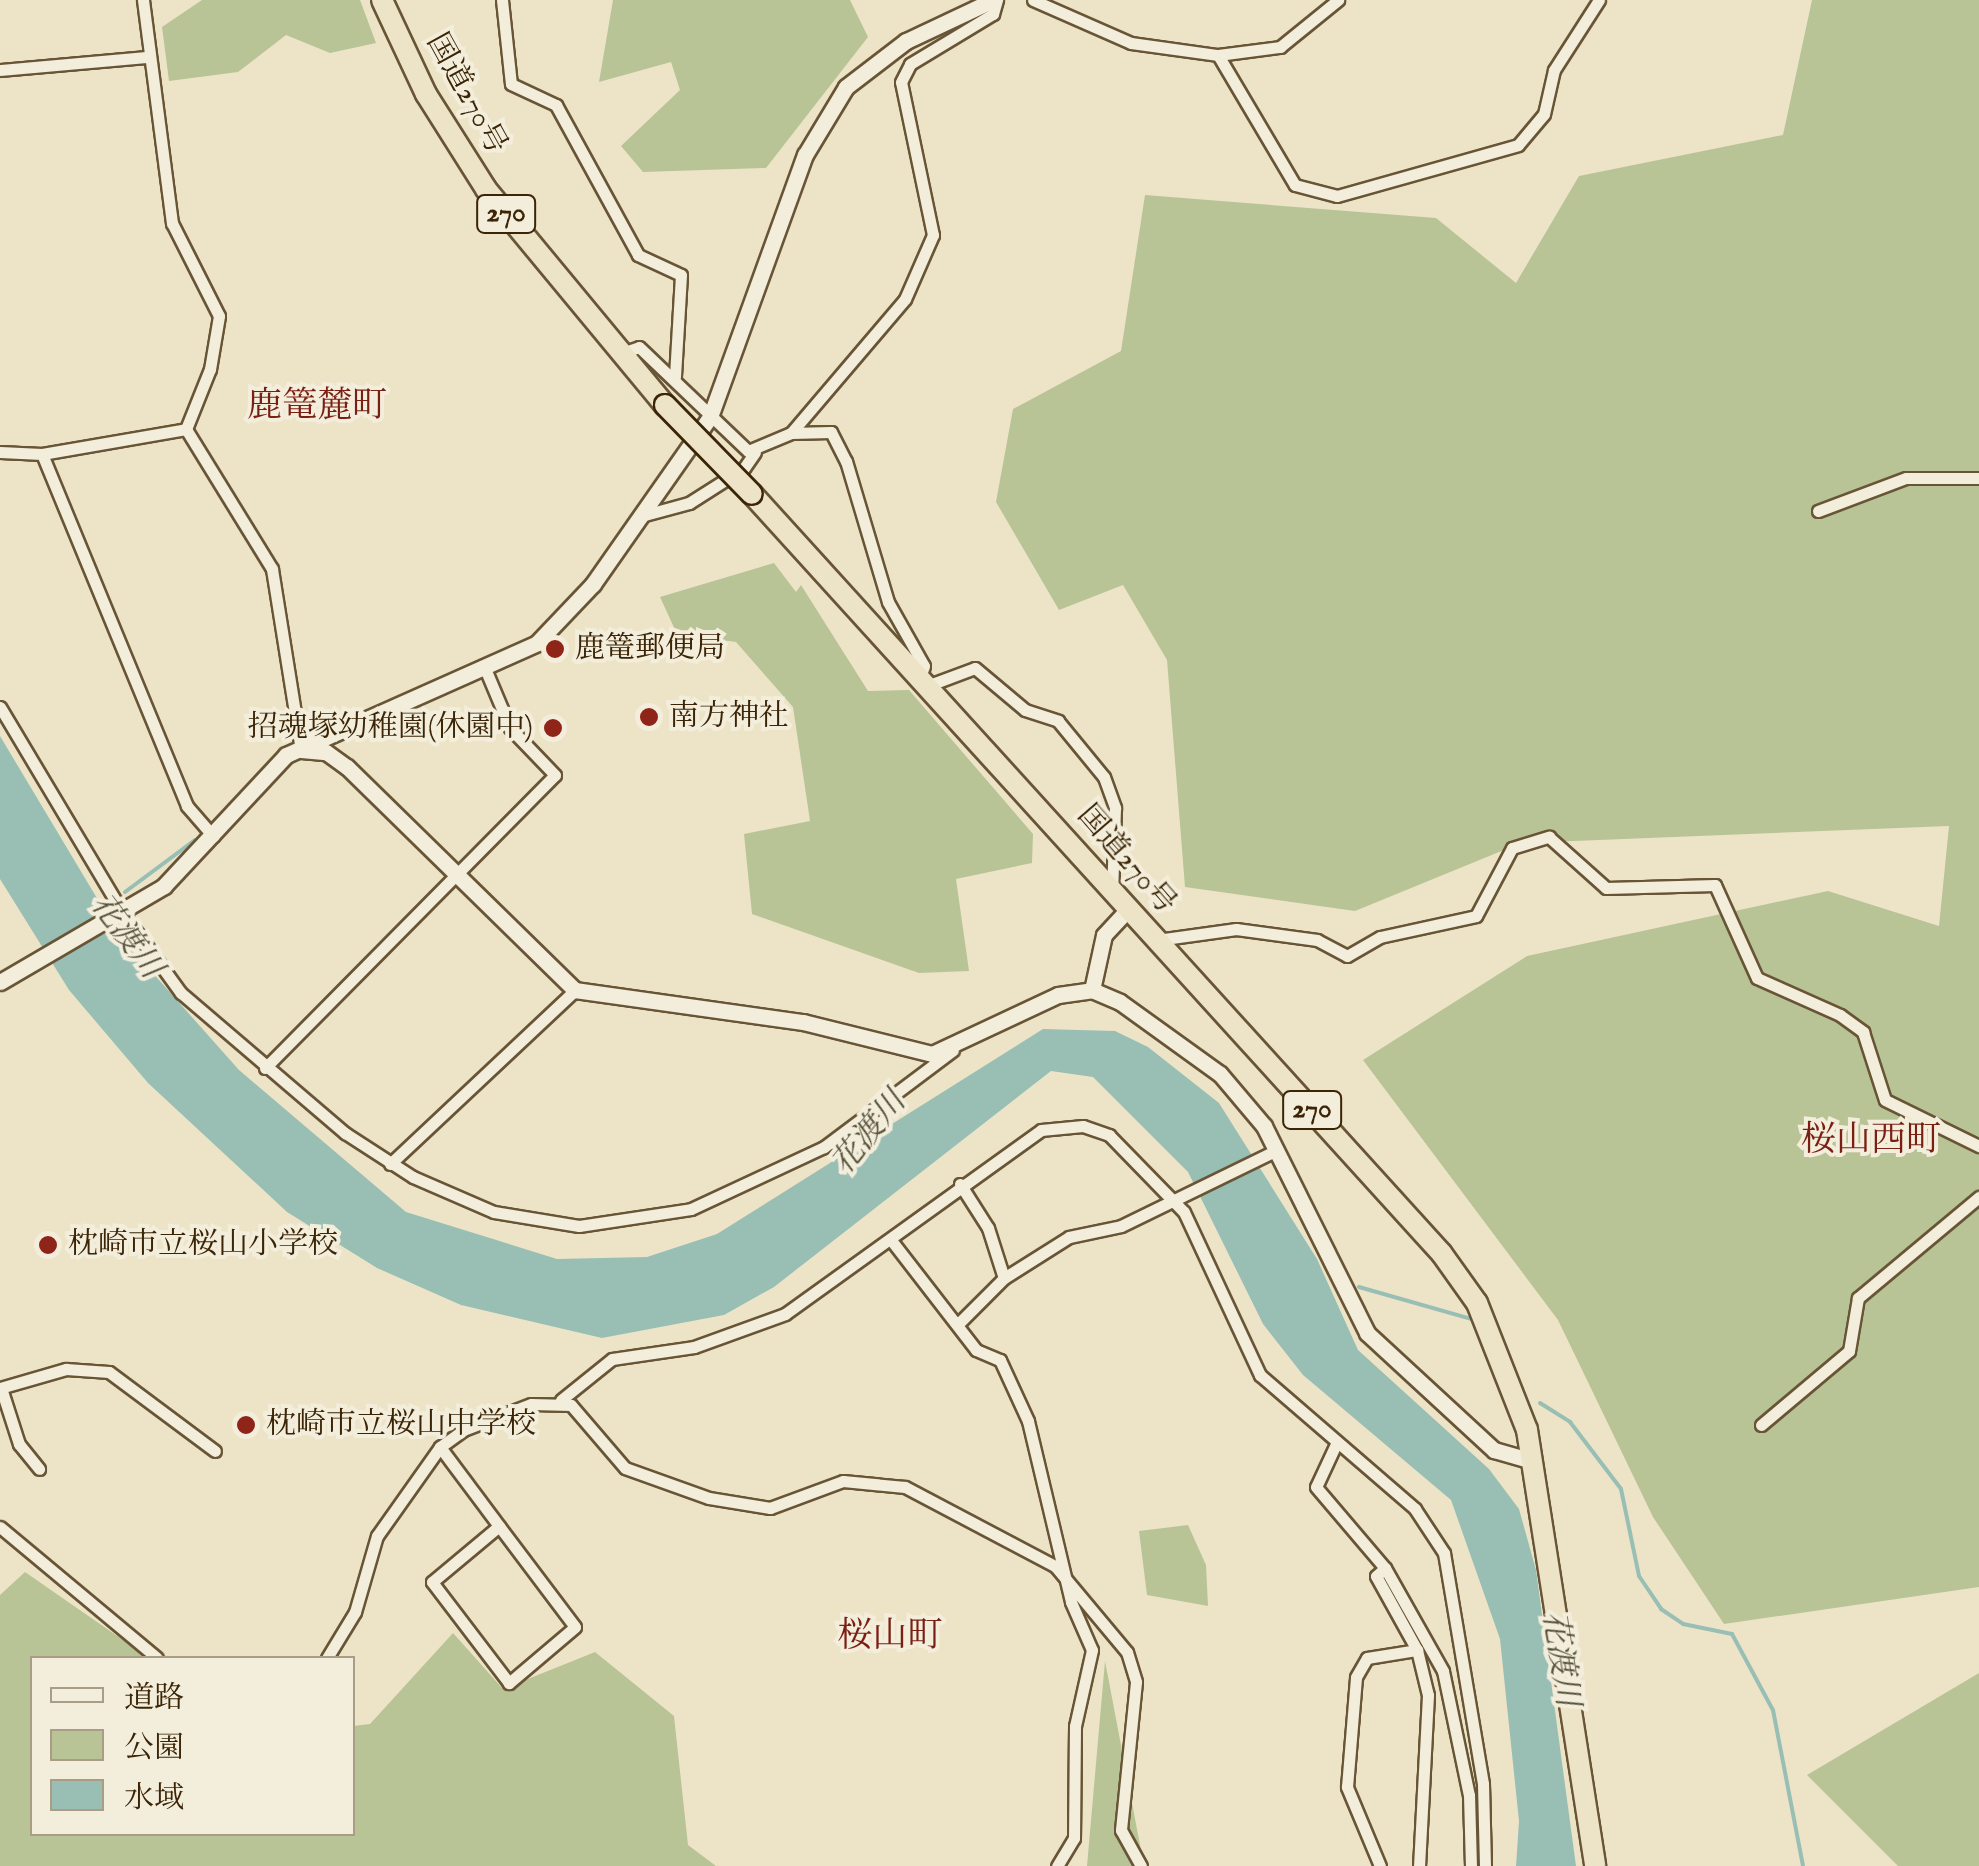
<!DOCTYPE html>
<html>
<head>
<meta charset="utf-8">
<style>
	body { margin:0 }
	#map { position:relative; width:1979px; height:1866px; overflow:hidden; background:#ede4c8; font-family:"IM FELL English","Noto Serif JP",serif }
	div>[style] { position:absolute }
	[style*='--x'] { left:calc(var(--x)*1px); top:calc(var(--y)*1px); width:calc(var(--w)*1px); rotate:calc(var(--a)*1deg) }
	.green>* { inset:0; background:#b8c496 }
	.water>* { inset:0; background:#99bfb5 }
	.stream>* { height:4px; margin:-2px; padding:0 2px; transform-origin:2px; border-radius:2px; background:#99bfb5 }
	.roads { filter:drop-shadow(2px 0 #685536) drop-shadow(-2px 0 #685536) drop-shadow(0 2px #685536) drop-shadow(0 -2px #685536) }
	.minor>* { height:11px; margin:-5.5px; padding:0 5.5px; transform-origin:5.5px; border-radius:5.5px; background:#f3eddb }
	.tertiary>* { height:15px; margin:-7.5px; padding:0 7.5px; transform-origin:7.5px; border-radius:7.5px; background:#f3eddb }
	.trunk>* { height:20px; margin:-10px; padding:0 10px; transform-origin:10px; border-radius:10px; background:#ede4c8 }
	.bridges { filter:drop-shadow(2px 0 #3b2506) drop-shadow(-2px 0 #3b2506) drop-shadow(0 2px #3b2506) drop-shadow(0 -2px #3b2506) }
	.trunk-bridge>* { height:20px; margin:-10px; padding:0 10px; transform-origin:10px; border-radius:10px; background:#ede4c8 }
	.dots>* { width:28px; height:28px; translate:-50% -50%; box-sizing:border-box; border:5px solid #f3eddb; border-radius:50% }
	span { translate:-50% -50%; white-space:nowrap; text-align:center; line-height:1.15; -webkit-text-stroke:8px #f3eddb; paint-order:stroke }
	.shield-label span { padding:2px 8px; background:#f3eddb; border:2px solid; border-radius:8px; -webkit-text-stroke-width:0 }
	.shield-label { font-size:28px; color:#3b2506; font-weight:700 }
	.street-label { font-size:30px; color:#3b2506 }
	.poi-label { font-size:30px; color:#3b2506 }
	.left { translate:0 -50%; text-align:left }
	.right { translate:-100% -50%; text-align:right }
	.water-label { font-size:32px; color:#57533b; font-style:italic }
	.quarter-label { font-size:35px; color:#7a1f14 }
	.legend { position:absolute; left:30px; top:1656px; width:325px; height:180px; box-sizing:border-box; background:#f3eddb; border:2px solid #a99d86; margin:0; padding:12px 18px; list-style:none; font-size:30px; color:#3b2506 }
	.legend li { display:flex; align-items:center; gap:20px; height:50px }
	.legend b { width:50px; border:2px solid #a99d86 }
</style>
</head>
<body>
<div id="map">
	<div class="green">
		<i style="clip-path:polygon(202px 0,360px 0,376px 43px,330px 53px,286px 35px,238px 72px,169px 81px,162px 27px)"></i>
		<i style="clip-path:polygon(613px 0,850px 0,868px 37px,766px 168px,643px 172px,621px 146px,680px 90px,671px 62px,599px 82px)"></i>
		<i style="clip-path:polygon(1812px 0,1979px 0,1979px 1587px,1724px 1624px,1653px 1517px,1558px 1320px,1363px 1060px,1527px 956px,1828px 891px,1939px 926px,1949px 826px,1521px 843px,1355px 911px,1185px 887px,1167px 660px,1123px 585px,1059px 610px,996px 502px,1013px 409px,1121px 351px,1145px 195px,1436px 218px,1516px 283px,1579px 176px,1783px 135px)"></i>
		<i style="clip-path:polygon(774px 563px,796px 592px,801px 585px,868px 691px,909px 690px,1033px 834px,1032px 863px,956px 879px,969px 971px,919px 973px,752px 914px,744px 834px,810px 821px,793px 707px,736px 642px,677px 634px,660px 597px)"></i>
		<i style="clip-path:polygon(1188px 1525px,1206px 1565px,1208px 1606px,1147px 1595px,1139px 1531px)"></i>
		<i style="clip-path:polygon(25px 1572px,149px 1658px,32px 1658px,32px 1834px,352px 1834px,353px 1726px,370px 1724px,453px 1633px,503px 1689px,595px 1652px,674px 1716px,688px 1845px,716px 1866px,0 1866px,0 1595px)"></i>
		<i style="clip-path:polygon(1105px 1661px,1144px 1866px,1087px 1866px)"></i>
		<i style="clip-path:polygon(1979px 1673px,1979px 1866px,1898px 1866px,1807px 1775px)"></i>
	</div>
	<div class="water">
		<i style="clip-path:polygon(0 736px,119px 935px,239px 1070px,406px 1212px,557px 1259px,647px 1257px,717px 1234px,1043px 1029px,1115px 1031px,1148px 1047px,1219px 1103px,1317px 1259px,1358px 1350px,1489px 1469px,1519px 1509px,1536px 1570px,1576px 1866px,1516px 1866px,1519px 1821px,1500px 1639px,1451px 1500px,1303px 1375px,1263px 1324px,1188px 1172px,1093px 1077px,1051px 1071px,774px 1287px,724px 1315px,602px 1338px,461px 1305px,377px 1268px,287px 1212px,148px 1083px,69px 990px,0 879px)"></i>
	</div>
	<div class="stream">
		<i style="--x:125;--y:892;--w:87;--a:-36.6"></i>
		<i style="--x:1359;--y:1287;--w:121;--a:15.9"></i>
		<i style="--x:1540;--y:1403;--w:36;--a:32"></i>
		<i style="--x:1570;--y:1422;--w:84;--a:52.7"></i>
		<i style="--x:1621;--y:1489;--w:89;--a:78.3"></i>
		<i style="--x:1639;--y:1576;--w:40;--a:56"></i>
		<i style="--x:1661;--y:1609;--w:27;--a:34"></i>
		<i style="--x:1683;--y:1624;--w:50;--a:11.5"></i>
		<i style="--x:1732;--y:1634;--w:86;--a:61.7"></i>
		<i style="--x:1773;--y:1710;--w:159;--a:79.1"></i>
	</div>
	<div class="roads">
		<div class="minor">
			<i style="--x:143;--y:0;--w:225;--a:82.6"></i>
			<i style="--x:172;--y:223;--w:104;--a:63.2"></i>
			<i style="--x:219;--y:316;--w:54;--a:99.6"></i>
			<i style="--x:210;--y:369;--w:65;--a:111.8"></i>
			<i style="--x:186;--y:429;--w:164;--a:58.4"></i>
			<i style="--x:272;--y:569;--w:183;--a:80.9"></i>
			<i style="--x:502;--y:0;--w:84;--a:83.9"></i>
			<i style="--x:511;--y:84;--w:50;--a:25"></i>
			<i style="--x:556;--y:105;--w:171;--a:61.3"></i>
			<i style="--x:638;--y:255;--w:47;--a:24.9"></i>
			<i style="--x:681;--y:275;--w:102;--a:93.4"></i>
			<i style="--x:1033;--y:0;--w:107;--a:23.7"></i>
			<i style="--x:1131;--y:43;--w:88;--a:7.9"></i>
			<i style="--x:1218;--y:55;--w:63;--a:-7.4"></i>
			<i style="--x:1280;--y:47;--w:75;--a:-39"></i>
			<i style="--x:1218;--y:55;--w:151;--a:59.4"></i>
			<i style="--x:1295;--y:185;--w:43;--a:14.7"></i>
			<i style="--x:1337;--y:196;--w:188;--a:-15.7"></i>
			<i style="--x:1518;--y:145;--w:40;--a:-50"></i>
			<i style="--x:1544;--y:114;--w:45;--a:-77.2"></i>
			<i style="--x:1554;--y:70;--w:83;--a:-57.3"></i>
			<i style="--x:0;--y:70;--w:147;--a:-5.1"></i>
			<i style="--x:619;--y:354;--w:21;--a:-19"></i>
			<i style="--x:639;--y:347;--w:151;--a:43.7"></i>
			<i style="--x:748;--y:451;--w:47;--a:-22.7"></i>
			<i style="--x:791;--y:433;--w:176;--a:-49.6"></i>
			<i style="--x:905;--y:299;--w:70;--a:-66.4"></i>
			<i style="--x:933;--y:235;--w:156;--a:-101.8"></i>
			<i style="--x:901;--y:82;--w:20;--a:-63"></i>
			<i style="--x:910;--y:64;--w:97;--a:-31.1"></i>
			<i style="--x:993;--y:14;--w:15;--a:-74"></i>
			<i style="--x:791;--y:433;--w:40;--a:-1.4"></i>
			<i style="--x:831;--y:432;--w:33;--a:63"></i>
			<i style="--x:846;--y:461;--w:147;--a:73.4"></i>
			<i style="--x:888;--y:602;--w:73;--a:60.6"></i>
			<i style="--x:924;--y:666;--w:15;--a:110"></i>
			<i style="--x:0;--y:452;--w:42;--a:2.7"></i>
			<i style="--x:42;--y:454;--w:146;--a:-9.8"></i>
			<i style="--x:42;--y:454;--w:381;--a:67.6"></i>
			<i style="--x:187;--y:806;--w:40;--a:49"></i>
			<i style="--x:1818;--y:511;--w:94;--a:-20.6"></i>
			<i style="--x:1906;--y:478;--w:73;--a:0"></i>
			<i style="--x:641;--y:516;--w:50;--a:-15.2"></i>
			<i style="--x:689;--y:503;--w:65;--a:-32.5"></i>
			<i style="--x:744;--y:468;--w:19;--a:-55"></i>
			<i style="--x:924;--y:687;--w:54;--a:-20.4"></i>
			<i style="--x:975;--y:668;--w:65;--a:40"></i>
			<i style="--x:1025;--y:710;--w:35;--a:18"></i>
			<i style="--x:1058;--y:721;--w:72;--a:50.6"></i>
			<i style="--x:1104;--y:777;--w:33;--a:70"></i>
			<i style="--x:1115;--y:808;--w:84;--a:92"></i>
			<i style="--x:0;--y:707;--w:240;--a:59.2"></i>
			<i style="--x:123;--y:913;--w:99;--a:54.1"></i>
			<i style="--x:181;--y:993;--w:216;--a:40.5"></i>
			<i style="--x:345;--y:1133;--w:81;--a:32.9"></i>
			<i style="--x:413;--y:1177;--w:88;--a:23.4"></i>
			<i style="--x:494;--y:1212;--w:86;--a:9.4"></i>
			<i style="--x:579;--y:1226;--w:113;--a:-8.6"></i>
			<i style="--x:691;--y:1209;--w:147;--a:-25"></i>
			<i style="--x:824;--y:1147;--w:161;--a:-36.9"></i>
			<i style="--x:1157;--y:940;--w:80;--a:-7.9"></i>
			<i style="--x:1236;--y:929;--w:82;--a:7.7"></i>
			<i style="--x:1317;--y:940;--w:34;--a:28"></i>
			<i style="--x:1347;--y:956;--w:38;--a:-30"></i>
			<i style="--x:1380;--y:937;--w:98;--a:-12.3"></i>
			<i style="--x:1476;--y:916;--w:77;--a:-62.1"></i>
			<i style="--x:1512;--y:848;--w:39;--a:-17"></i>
			<i style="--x:1549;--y:837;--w:76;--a:41.8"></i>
			<i style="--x:1606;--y:888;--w:109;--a:-1.6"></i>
			<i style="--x:1715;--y:885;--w:102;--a:65.7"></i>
			<i style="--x:1757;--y:978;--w:91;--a:24"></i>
			<i style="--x:1840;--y:1015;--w:29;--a:36"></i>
			<i style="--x:1863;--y:1032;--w:71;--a:72.1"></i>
			<i style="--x:1885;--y:1100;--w:105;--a:26.1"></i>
			<i style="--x:265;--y:1068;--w:412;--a:-45.3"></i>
			<i style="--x:555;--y:775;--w:65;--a:-133.8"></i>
			<i style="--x:510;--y:728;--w:67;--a:-112.8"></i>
			<i style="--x:390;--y:1164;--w:254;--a:-43.2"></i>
			<i style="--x:960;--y:1184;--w:52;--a:57.5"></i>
			<i style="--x:988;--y:1228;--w:52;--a:72.3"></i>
			<i style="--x:891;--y:1240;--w:139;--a:52.3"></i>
			<i style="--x:976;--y:1350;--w:26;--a:23"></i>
			<i style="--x:1000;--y:1360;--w:67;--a:65.3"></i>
			<i style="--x:1028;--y:1421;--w:186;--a:76.6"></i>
			<i style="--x:1071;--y:1602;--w:52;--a:66.4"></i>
			<i style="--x:1092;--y:1650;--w:78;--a:102.6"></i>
			<i style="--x:1075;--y:1726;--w:112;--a:90.5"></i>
			<i style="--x:1074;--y:1838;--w:33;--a:121"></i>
			<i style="--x:961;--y:1321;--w:61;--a:-45"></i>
			<i style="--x:1004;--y:1278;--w:77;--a:-32.2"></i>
			<i style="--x:1069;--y:1237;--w:53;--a:-11.9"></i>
			<i style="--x:1121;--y:1226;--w:174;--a:-26"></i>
			<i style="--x:0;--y:1388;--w:69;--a:-16.1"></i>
			<i style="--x:66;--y:1369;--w:43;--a:4"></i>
			<i style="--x:109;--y:1372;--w:132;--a:36.7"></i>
			<i style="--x:1;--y:1388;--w:59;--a:72.2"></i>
			<i style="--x:19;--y:1444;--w:32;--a:51"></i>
			<i style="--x:561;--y:1400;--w:65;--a:-38.8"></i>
			<i style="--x:612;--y:1359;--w:83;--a:-8.3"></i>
			<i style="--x:694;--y:1347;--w:97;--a:-19.9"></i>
			<i style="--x:785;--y:1314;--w:315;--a:-35.7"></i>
			<i style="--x:1041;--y:1130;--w:42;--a:-5.4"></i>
			<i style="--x:1083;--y:1126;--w:28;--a:19"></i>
			<i style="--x:1109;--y:1135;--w:107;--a:45.8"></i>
			<i style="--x:1184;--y:1212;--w:180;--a:65"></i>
			<i style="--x:1260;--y:1375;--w:205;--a:40.8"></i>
			<i style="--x:1415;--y:1509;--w:53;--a:56.6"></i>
			<i style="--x:1444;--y:1553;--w:234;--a:80.4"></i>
			<i style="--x:1483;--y:1784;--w:82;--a:88.6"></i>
			<i style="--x:1761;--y:1425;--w:115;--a:-40.1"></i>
			<i style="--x:1849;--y:1351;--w:54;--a:-80.4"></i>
			<i style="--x:1858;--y:1298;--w:158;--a:-39.9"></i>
			<i style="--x:1336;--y:1444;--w:47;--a:114.9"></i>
			<i style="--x:1316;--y:1487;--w:106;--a:49.6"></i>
			<i style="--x:1385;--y:1568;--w:118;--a:60.6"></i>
			<i style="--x:1443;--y:1671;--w:127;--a:78.2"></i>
			<i style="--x:1469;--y:1795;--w:71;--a:88.4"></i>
			<i style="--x:440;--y:1447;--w:99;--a:53.2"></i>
			<i style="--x:499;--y:1526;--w:126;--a:53"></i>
			<i style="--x:575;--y:1627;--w:87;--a:139.7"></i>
			<i style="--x:509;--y:1683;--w:127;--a:-127.3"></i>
			<i style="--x:432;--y:1582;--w:87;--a:-39.9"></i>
			<i style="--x:0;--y:1527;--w:204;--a:39.8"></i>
			<i style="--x:1385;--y:1568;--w:12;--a:138"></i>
			<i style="--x:1376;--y:1576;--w:85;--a:61"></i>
			<i style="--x:327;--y:1658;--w:54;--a:-58.7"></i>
			<i style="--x:355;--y:1612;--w:79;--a:-73.9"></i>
			<i style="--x:377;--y:1536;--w:109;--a:-54.7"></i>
			<i style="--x:440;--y:1447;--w:29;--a:-36"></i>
			<i style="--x:463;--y:1430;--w:73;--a:-20.9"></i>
			<i style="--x:531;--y:1404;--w:40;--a:1.4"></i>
			<i style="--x:571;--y:1405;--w:83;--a:49.4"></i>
			<i style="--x:625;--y:1468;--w:89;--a:19.7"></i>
			<i style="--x:709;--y:1498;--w:62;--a:9.3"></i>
			<i style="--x:770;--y:1508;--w:78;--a:-20.3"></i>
			<i style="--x:843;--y:1481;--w:62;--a:5.5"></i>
			<i style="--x:905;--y:1487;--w:170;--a:27.8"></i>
			<i style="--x:1055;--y:1566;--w:112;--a:50.1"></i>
			<i style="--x:1127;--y:1652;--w:31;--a:73"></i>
			<i style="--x:1136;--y:1682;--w:149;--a:95.8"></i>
			<i style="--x:1121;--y:1830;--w:41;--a:60.9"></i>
			<i style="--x:1380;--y:1866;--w:86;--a:-112.7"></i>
			<i style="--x:1347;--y:1787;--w:110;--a:-85.3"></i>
			<i style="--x:1356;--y:1677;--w:22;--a:-60"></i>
			<i style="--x:1367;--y:1658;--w:51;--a:-9.1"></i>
			<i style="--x:1417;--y:1650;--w:46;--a:76.3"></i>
			<i style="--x:1428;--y:1695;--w:171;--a:93"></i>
		</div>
		<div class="tertiary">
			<i style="--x:301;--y:750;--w:25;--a:5"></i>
			<i style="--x:326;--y:752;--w:26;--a:36"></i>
			<i style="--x:347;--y:767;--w:319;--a:44.4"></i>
			<i style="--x:575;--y:990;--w:230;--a:8"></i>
			<i style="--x:803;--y:1022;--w:133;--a:13.9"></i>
			<i style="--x:932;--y:1054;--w:139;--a:-25.1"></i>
			<i style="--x:1058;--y:995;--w:34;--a:-8"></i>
			<i style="--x:1092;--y:990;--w:30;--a:23"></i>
			<i style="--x:1120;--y:1002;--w:123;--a:35.8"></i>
			<i style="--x:1220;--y:1074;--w:68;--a:49.8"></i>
			<i style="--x:1264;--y:1126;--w:231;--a:63.5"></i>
			<i style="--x:1367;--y:1333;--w:173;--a:42.7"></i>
			<i style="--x:1494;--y:1450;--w:40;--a:16"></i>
			<i style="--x:0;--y:982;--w:190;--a:-30.3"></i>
			<i style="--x:164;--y:886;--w:179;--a:-47"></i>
			<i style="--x:286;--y:755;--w:275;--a:-24"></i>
			<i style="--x:537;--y:643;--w:81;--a:-46.5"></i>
			<i style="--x:593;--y:584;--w:204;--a:-55"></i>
			<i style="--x:710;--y:417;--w:279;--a:-70.1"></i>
			<i style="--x:805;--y:155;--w:79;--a:-58.9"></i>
			<i style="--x:846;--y:87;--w:76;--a:-37.5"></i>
			<i style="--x:906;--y:41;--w:96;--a:-25.2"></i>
			<i style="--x:1092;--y:990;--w:56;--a:-77.7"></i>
			<i style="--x:1104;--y:935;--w:33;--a:-47"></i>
		</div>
		<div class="trunk">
			<i style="--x:382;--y:0;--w:104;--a:64.9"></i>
			<i style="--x:426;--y:94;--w:112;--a:57.7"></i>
			<i style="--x:486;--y:189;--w:281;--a:50.4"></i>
			<i style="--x:752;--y:494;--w:1026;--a:47.76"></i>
			<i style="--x:1442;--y:1254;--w:60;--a:54.5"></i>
			<i style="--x:1477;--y:1303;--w:136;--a:68.5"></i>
			<i style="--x:1527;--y:1430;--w:441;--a:81.1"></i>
		</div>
	</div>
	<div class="bridges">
		<div class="trunk-bridge">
			<i style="--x:665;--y:405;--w:124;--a:45.7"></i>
		</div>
	</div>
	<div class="dots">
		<i style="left:555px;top:649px;background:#8f2418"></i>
		<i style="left:649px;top:717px;background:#8f2418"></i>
		<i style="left:553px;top:728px;background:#8f2418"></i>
		<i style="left:48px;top:1245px;background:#8f2418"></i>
		<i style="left:246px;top:1425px;background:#8f2418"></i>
	</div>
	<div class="shield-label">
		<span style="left:506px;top:214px">270</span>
		<span style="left:1312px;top:1110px">270</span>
	</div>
	<div class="street-label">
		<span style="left:466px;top:94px;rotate:61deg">国道270号</span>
		<span style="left:1126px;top:860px;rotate:49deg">国道270号</span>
	</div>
	<div class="poi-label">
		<span class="left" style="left:575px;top:649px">鹿篭郵便局</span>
		<span class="left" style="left:669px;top:717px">南方神社</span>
		<span class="right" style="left:533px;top:728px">招魂塚幼稚園(休園中)</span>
		<span class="left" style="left:68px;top:1245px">枕崎市立桜山小学校</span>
		<span class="left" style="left:266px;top:1425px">枕崎市立桜山中学校</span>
	</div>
	<div class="water-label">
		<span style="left:125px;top:937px;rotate:53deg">花渡川</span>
		<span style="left:870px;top:1134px;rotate:-51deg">花渡川</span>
		<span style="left:1559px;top:1659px;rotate:81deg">花渡川</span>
	</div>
	<div class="quarter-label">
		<span style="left:317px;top:407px">鹿篭麓町</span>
		<span style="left:1871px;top:1141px">桜山西町</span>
		<span style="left:890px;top:1637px">桜山町</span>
	</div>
	<ul class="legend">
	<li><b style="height:12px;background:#f3eddb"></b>道路</li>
	<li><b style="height:28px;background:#b8c496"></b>公園</li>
	<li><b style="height:28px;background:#99bfb5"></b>水域</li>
	</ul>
</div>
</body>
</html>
